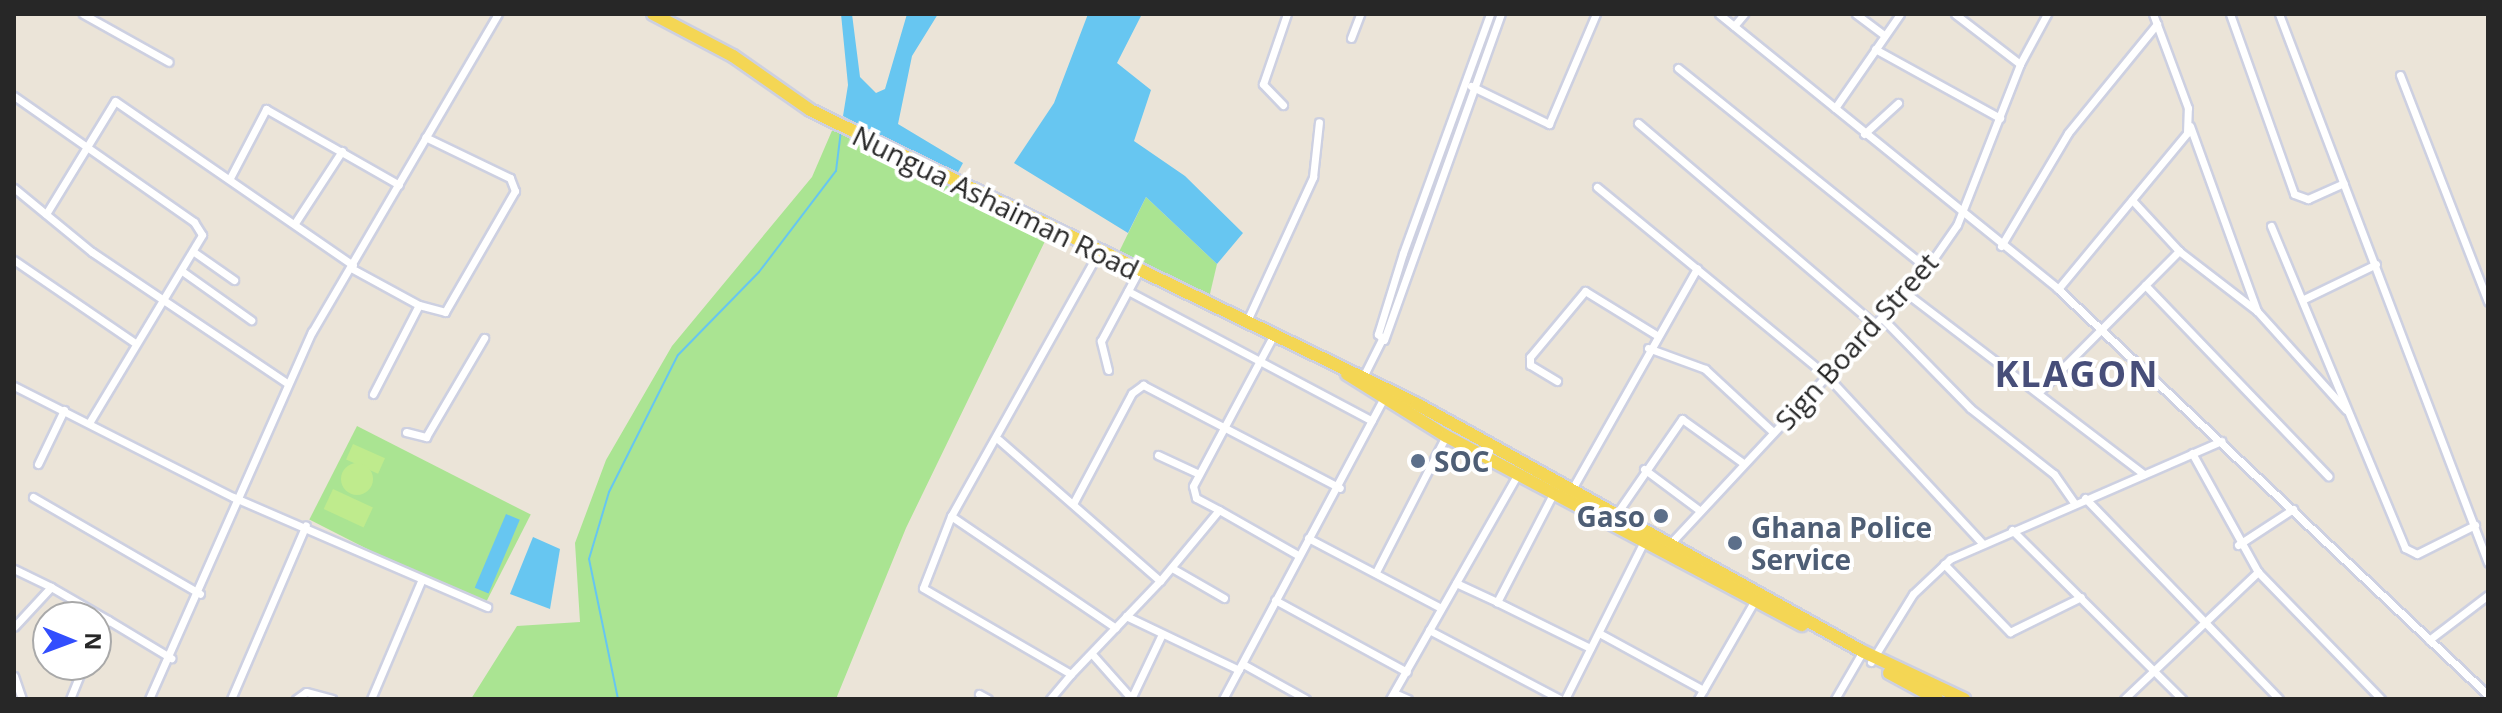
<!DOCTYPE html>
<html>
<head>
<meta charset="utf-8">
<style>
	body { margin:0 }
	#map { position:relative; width:2502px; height:713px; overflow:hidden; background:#ebe4d8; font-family:"Open Sans",sans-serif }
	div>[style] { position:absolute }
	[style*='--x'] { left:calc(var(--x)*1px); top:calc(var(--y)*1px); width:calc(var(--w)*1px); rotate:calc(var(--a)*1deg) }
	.green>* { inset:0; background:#aae492; transform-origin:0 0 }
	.pitch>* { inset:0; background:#bfeb8d; transform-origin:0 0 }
	.round { border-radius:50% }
	.water>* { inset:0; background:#67c6f1; transform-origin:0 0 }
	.stream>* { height:2px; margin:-1px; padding:0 1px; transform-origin:1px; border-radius:1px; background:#67c6f1 }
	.roads { filter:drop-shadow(2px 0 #cdd0e1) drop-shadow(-2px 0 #cdd0e1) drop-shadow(0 2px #cdd0e1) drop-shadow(0 -2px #cdd0e1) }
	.street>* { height:7px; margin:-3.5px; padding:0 3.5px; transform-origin:3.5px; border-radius:3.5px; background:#fff }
	.primary>* { height:12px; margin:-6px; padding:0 6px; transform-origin:6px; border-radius:6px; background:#f4d654 }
	.dots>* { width:22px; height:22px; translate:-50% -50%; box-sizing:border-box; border:4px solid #fff; border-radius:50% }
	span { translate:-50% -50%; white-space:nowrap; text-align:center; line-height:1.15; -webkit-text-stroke:8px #fff; paint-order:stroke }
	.street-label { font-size:28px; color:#272727 }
	.service-label { font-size:28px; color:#4e5e75; font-weight:700 }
	.left { translate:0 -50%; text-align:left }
	.right { translate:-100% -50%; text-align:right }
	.district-label { font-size:36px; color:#474e79; font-weight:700; letter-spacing:2px }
	.frame { position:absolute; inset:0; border:16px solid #272727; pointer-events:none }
	.north { position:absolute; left:32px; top:601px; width:80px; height:80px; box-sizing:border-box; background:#fff; border:2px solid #a9a9a9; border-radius:50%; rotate:91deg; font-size:22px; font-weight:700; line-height:32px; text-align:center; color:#272727 }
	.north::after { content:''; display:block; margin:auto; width:28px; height:36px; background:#324efe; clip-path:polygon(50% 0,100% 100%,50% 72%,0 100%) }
</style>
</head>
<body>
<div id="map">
	<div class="green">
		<i style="clip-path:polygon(834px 126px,1047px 237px,906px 528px,836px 699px,471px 699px,517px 626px,580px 622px,575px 543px,606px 460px,672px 346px,812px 177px)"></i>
		<i style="clip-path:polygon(1146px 197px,1217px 264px,1209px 298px,1117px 256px)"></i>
		<i style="left:357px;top:426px;width:195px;height:105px;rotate:27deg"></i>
	</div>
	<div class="pitch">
		<i style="left:353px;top:444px;width:35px;height:17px;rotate:24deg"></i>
		<i class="round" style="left:341px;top:463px;width:32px;height:32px"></i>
		<i style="left:333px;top:489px;width:44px;height:22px;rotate:25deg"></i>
	</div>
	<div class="water">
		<i style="clip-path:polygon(841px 14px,852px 14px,860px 77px,876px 93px,885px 89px,907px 14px,938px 14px,912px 56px,898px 124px,963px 163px,956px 176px,843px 116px,848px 85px)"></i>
		<i style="clip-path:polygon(1088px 14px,1142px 14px,1117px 63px,1151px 90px,1134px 141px,1185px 176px,1243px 233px,1217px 264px,1146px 197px,1128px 233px,1014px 163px,1054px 103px)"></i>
		<i style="left:506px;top:514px;width:15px;height:80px;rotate:23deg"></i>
		<i style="clip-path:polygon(533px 537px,560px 549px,550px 609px,510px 594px)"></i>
	</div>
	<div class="stream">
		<i style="--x:618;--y:699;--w:143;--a:-101.7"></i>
		<i style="--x:589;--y:559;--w:70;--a:-73.4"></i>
		<i style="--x:609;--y:492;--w:153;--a:-63.3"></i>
		<i style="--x:678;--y:355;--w:116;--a:-45.7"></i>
		<i style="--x:759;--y:272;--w:127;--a:-52.7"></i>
		<i style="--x:836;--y:171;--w:39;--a:-83"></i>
	</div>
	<div class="roads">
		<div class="street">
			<i style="--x:83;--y:14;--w:98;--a:29.2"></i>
			<i style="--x:1490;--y:14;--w:254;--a:110"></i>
			<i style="--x:1403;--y:253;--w:85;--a:107.2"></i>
			<i style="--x:1378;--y:334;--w:8;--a:45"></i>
			<i style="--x:1384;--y:340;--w:346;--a:-70.3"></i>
			<i style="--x:1719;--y:14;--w:437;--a:39"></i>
			<i style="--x:2058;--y:289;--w:591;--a:43.36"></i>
			<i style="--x:1856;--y:14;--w:35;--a:37"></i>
			<i style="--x:1955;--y:14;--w:82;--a:37.6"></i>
			<i style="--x:2230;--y:14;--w:191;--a:70.4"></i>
			<i style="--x:2294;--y:194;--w:15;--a:20"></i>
			<i style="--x:2308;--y:199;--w:39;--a:-24"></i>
			<i style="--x:2279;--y:14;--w:587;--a:69.16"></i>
			<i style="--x:1734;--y:26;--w:16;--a:-50"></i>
			<i style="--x:1351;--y:38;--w:26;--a:-69"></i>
			<i style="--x:1875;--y:49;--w:143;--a:28.9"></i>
			<i style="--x:1678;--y:68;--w:319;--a:38.8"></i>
			<i style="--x:2400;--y:75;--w:243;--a:68.8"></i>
			<i style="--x:1471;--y:86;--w:87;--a:26"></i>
			<i style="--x:1549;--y:124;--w:120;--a:-66.9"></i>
			<i style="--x:14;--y:96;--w:220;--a:35"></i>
			<i style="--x:194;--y:222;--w:15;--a:58"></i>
			<i style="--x:202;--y:235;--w:219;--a:121"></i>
			<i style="--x:1283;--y:105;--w:29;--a:-134"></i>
			<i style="--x:1263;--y:84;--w:74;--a:-71.1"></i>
			<i style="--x:1835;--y:108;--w:114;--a:-55.3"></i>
			<i style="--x:1638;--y:123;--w:311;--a:40.4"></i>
			<i style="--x:2190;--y:126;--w:197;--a:70.1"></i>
			<i style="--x:1864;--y:134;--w:46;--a:-42.4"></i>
			<i style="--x:230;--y:178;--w:78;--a:-62.4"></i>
			<i style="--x:266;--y:109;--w:153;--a:29.7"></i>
			<i style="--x:1597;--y:187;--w:296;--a:39.4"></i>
			<i style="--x:1826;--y:375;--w:229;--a:47.1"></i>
			<i style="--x:14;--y:188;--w:101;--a:39.4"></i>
			<i style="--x:92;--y:252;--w:235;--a:33.9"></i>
			<i style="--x:2132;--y:200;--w:69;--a:47.3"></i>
			<i style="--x:2179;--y:251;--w:98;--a:37.6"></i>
			<i style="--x:2257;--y:311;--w:133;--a:48"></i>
			<i style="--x:46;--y:214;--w:132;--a:-58.6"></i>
			<i style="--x:115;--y:101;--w:289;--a:34.6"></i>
			<i style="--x:295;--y:223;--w:86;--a:-56.9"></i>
			<i style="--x:2271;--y:226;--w:349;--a:67.4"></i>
			<i style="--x:2405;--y:548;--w:13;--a:27"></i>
			<i style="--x:2417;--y:554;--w:65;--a:-26.6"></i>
			<i style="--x:2001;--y:246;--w:131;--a:-59.3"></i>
			<i style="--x:2068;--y:133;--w:141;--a:-50.8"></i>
			<i style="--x:194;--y:252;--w:49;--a:35"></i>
			<i style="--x:1097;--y:255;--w:299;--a:119.2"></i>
			<i style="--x:951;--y:516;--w:199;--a:34.2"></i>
			<i style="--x:14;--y:260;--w:147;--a:34.4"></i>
			<i style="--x:351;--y:268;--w:77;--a:28.6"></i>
			<i style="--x:182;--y:271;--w:85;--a:35.4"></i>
			<i style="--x:2145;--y:285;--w:265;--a:46.2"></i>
			<i style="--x:2058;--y:289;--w:202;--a:-50.4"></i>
			<i style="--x:2187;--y:133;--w:25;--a:-88"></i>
			<i style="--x:2188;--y:108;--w:100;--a:-110.4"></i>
			<i style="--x:1128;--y:291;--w:276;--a:28"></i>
			<i style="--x:1906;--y:293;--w:299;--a:37.3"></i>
			<i style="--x:2304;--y:299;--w:80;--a:-25.9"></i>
			<i style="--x:1882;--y:318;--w:126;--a:45.6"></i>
			<i style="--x:1970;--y:408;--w:107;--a:38.2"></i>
			<i style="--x:2054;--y:474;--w:35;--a:55"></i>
			<i style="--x:1246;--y:323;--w:161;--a:-65.3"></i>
			<i style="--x:1313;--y:177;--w:55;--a:-83.8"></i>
			<i style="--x:1648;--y:348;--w:61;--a:20.2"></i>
			<i style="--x:1705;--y:369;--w:93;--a:42.8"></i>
			<i style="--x:1108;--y:370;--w:30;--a:-104"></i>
			<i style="--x:1101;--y:341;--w:78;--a:-61.8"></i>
			<i style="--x:1363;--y:377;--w:42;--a:-63.4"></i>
			<i style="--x:1557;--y:381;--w:31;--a:-149"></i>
			<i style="--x:1530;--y:365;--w:8;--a:-90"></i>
			<i style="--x:1530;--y:357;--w:86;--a:-50.2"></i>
			<i style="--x:1585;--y:291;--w:82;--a:31.6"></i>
			<i style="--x:14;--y:386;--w:246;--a:26.9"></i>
			<i style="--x:233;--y:497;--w:277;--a:23.4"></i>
			<i style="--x:2039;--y:392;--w:199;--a:-45.2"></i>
			<i style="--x:373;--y:394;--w:100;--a:-62.7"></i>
			<i style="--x:419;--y:305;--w:27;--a:15"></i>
			<i style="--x:445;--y:312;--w:140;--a:-60"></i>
			<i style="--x:515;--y:191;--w:14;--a:-111"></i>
			<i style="--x:510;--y:178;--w:94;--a:-154.2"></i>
			<i style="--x:406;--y:432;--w:21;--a:14"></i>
			<i style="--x:426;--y:437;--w:115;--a:-59.6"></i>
			<i style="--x:999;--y:440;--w:214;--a:41.2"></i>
			<i style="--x:1160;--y:581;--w:92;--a:-50.3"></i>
			<i style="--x:1219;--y:510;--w:91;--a:29.7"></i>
			<i style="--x:2192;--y:453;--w:136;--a:61"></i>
			<i style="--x:2258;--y:572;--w:177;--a:45.9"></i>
			<i style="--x:1158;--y:455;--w:45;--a:24.9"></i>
			<i style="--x:38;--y:464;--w:60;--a:-64.3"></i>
			<i style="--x:1644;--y:469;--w:69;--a:36.7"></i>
			<i style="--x:1571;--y:491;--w:256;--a:-60.5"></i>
			<i style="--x:1553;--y:494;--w:122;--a:117.4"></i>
			<i style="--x:1497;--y:602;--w:104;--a:26.3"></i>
			<i style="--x:33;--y:497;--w:193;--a:30.1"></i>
			<i style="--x:2085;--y:498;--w:279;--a:46"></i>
			<i style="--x:1074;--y:502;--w:123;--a:-62"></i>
			<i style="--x:1132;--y:393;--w:14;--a:-36"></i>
			<i style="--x:1143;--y:385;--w:222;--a:27.6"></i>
			<i style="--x:1219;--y:510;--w:26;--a:-152"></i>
			<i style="--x:1196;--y:498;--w:12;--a:-104"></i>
			<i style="--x:1193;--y:486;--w:168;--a:-61.9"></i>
			<i style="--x:951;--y:516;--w:77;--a:111.3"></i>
			<i style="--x:923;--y:588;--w:171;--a:30.2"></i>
			<i style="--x:1071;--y:674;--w:129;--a:-46.3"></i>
			<i style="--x:1615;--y:516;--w:118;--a:-55.4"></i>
			<i style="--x:1682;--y:419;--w:75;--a:35.8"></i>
			<i style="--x:2012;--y:530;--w:240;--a:44.8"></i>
			<i style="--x:1308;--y:538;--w:150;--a:27.8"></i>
			<i style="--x:2238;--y:545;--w:66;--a:-33.2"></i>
			<i style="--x:1668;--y:546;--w:380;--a:-47"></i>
			<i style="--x:1927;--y:268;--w:52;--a:-55.1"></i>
			<i style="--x:1957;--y:225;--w:173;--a:-68.6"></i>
			<i style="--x:2020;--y:64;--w:57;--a:-61.6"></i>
			<i style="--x:1944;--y:564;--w:95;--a:45.9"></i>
			<i style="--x:2010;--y:632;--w:79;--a:-26.2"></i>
			<i style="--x:1172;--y:568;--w:60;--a:30"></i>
			<i style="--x:14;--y:569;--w:41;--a:25.9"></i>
			<i style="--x:51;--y:587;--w:54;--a:132.8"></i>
			<i style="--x:1376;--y:572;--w:153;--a:-62.8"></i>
			<i style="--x:1456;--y:583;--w:45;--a:24.9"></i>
			<i style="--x:51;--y:587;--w:66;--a:30.1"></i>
			<i style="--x:1275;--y:600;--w:150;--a:28.6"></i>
			<i style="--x:1126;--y:616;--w:125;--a:25.5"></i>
			<i style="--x:1429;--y:630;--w:148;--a:27.8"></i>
			<i style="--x:1599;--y:633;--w:119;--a:28.7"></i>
			<i style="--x:96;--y:640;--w:23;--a:-59"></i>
			<i style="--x:108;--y:620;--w:74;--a:31.1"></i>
			<i style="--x:2429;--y:640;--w:74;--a:-37.3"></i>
			<i style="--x:1092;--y:654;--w:60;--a:48.4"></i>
			<i style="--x:1871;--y:662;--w:80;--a:-58.3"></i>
			<i style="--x:1913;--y:594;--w:51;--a:-43.4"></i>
			<i style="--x:1950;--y:559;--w:296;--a:-23.5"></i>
			<i style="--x:1243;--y:664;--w:72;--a:29.1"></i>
			<i style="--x:14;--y:676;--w:24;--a:71"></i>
			<i style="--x:1394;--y:693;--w:15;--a:23"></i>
			<i style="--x:979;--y:694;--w:10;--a:29"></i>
			<i style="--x:70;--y:699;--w:37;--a:-68"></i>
			<i style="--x:149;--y:699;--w:402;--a:-66.1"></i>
			<i style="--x:312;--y:332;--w:368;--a:-59.7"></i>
			<i style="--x:231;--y:699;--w:189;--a:-66.7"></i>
			<i style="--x:296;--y:699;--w:12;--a:-35"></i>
			<i style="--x:306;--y:692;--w:27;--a:15"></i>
			<i style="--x:371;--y:699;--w:130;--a:-67"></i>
			<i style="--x:1050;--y:699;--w:33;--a:-50"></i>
			<i style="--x:1131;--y:699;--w:72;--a:-64.5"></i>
			<i style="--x:1223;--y:699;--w:344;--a:-61.9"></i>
			<i style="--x:1390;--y:699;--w:259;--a:-60.4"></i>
			<i style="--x:1565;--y:699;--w:179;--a:-63.4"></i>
			<i style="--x:1698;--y:699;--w:114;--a:-60.1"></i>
			<i style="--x:1835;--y:699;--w:50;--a:-59.8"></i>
			<i style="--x:2124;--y:699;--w:185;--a:-43.5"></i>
		</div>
		<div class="primary">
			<i style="--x:653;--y:14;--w:90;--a:27.7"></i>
			<i style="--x:733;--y:56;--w:94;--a:35"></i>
			<i style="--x:810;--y:110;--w:674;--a:25.84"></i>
			<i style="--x:1417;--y:404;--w:509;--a:29.03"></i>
			<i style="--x:1862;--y:651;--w:113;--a:25.2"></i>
			<i style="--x:1347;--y:374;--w:117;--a:32.1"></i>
			<i style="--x:1446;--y:436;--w:403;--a:28"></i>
			<i style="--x:1889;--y:673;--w:55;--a:28.4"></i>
		</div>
	</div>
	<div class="dots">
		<i style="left:1418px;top:461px;background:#5c6f8a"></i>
		<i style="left:1661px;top:516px;background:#5c6f8a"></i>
		<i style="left:1735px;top:543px;background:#5c6f8a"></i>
	</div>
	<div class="street-label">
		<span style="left:996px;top:202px;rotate:26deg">Nungua Ashaiman Road</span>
		<span style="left:1856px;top:341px;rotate:-48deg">Sign Board Street</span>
	</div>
	<div class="service-label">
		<span class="left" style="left:1434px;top:461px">SOC</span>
		<span class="right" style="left:1645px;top:516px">Gaso</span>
		<span class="left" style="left:1751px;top:543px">Ghana Police<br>Service</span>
	</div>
	<div class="district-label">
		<span style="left:2077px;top:374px">KLAGON</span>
	</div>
	<div class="frame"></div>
	<div class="north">N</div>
</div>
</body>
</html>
